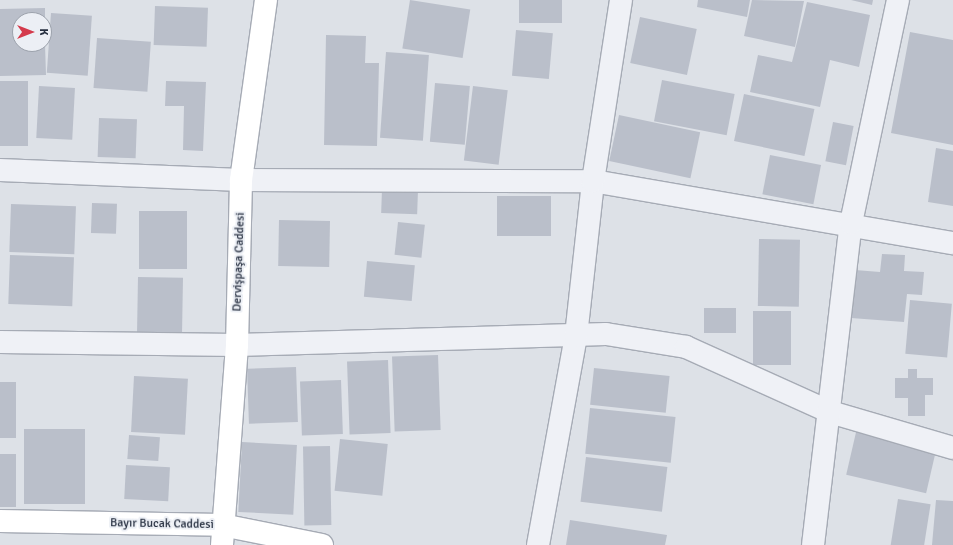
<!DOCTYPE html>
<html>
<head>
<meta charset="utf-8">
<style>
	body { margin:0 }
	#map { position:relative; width:953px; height:545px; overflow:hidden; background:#dde1e7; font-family:Signika,sans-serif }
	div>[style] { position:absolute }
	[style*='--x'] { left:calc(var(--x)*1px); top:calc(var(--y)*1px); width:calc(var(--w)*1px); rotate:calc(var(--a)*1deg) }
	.building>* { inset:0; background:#babfca; transform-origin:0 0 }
	.roads { filter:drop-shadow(1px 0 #a6abb5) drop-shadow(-1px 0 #a6abb5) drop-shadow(0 1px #a6abb5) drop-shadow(0 -1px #a6abb5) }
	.street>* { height:22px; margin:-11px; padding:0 11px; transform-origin:11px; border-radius:11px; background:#eff1f6 }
	.secondary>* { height:22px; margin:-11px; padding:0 11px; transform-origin:11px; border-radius:11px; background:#fff }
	span { translate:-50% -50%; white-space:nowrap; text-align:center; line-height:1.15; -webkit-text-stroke:4px #eceff5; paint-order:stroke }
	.street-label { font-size:12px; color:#252e3f }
	.north { position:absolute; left:12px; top:12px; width:40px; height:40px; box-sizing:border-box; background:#eceff5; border:1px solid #9ca2ac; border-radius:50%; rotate:90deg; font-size:11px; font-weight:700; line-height:16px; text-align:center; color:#252e3f }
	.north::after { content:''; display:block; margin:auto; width:14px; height:18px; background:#d43a4c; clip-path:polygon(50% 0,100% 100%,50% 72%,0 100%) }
</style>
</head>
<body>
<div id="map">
	<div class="building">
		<i style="left:410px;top:0;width:61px;height:49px;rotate:9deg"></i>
		<i style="left:519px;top:0;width:43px;height:23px"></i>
		<i style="clip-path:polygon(698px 0,750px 0,747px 17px,697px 7px)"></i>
		<i style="clip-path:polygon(752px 0,804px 1px,795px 47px,744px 36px)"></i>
		<i style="clip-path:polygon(851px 0,873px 0,872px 5px)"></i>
		<i style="clip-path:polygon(807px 2px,870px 15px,859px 67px,830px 60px,820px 107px,750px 92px,758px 55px,792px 62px)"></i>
		<i style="left:155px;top:6px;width:53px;height:39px;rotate:2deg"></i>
		<i style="clip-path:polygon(45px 8px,45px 20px,20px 20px,20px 44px,45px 44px,46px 75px,0 76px,0 9px)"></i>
		<i style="left:51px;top:13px;width:41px;height:60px;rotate:4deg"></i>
		<i style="left:640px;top:17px;width:58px;height:47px;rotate:12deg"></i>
		<i style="left:516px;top:30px;width:37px;height:46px;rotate:5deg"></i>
		<i style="clip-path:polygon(910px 32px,953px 40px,953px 145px,891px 133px)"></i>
		<i style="clip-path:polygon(326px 35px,366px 36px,365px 63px,379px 63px,377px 146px,324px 145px)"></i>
		<i style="left:97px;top:38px;width:54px;height:50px;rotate:4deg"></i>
		<i style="left:386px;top:52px;width:43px;height:86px;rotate:4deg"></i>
		<i style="left:662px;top:80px;width:74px;height:42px;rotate:11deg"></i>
		<i style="left:0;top:81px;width:28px;height:65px"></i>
		<i style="clip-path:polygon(166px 81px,206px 82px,203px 151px,183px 150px,184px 106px,165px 106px)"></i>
		<i style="left:435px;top:83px;width:35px;height:59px;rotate:5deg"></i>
		<i style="left:39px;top:86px;width:36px;height:52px;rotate:3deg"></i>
		<i style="left:473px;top:86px;width:35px;height:75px;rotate:7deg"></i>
		<i style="left:744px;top:94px;width:72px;height:48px;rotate:12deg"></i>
		<i style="left:619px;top:115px;width:83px;height:47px;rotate:12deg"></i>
		<i style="left:99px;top:118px;width:38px;height:39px;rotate:2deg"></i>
		<i style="left:833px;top:122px;width:21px;height:40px;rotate:11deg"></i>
		<i style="clip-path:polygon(936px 148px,953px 151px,953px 206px,928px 202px)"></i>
		<i style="left:770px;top:155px;width:52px;height:40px;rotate:11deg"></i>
		<i style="left:382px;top:189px;width:36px;height:24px;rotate:2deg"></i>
		<i style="left:497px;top:196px;width:54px;height:40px"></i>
		<i style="left:92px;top:203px;width:25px;height:30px;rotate:2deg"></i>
		<i style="left:11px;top:204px;width:65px;height:48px;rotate:2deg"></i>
		<i style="left:139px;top:211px;width:48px;height:58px"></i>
		<i style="left:279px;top:220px;width:51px;height:46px;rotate:1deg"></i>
		<i style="left:398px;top:222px;width:27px;height:33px;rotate:6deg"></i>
		<i style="left:759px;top:239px;width:41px;height:67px;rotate:1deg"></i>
		<i style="clip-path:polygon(882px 254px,905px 255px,904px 271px,924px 272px,922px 295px,907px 294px,904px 322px,851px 318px,855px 270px,880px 272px)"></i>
		<i style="left:10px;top:255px;width:64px;height:49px;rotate:2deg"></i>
		<i style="left:367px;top:261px;width:48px;height:36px;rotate:5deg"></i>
		<i style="left:138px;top:277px;width:45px;height:56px;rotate:1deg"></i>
		<i style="left:910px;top:300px;width:42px;height:54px;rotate:5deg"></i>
		<i style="left:704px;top:308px;width:32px;height:25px"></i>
		<i style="left:753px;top:311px;width:38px;height:54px"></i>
		<i style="left:438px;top:355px;width:75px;height:46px;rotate:88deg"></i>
		<i style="left:388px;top:360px;width:73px;height:41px;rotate:88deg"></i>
		<i style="left:296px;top:367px;width:55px;height:49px;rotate:88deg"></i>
		<i style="left:594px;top:368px;width:76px;height:37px;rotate:6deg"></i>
		<i style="clip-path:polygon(908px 369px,917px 369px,917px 378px,933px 378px,933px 395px,925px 395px,925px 416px,908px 416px,908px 398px,895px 398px,895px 378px,908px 378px)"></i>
		<i style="left:134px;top:376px;width:54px;height:56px;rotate:3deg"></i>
		<i style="left:341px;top:380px;width:54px;height:41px;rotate:88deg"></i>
		<i style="left:0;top:382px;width:16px;height:56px"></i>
		<i style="left:590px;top:408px;width:86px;height:46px;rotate:6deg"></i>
		<i style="left:857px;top:428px;width:82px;height:48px;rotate:13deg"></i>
		<i style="left:24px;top:429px;width:61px;height:75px"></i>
		<i style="left:129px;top:435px;width:31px;height:24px;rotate:4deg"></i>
		<i style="left:340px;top:439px;width:48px;height:52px;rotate:6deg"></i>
		<i style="left:242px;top:442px;width:55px;height:70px;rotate:3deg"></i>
		<i style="left:330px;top:446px;width:79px;height:27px;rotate:89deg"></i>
		<i style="left:0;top:454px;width:16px;height:53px"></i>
		<i style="left:586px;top:457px;width:82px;height:45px;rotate:7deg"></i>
		<i style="left:126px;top:465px;width:44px;height:34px;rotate:3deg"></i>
		<i style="left:898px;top:499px;width:33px;height:47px;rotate:9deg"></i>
		<i style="clip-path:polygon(936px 500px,953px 501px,953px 545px,932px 545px)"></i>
		<i style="clip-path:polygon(570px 520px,667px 535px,665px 545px,566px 545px)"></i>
	</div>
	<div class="roads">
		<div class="street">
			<i style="--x:0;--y:170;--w:241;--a:2.4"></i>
			<i style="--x:241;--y:180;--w:352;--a:0.2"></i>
			<i style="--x:593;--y:181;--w:365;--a:9.8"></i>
			<i style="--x:0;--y:342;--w:237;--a:0.7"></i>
			<i style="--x:237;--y:345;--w:369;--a:-1.7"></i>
			<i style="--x:606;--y:334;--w:81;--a:9.2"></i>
			<i style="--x:686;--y:347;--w:158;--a:24.3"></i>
			<i style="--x:830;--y:412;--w:128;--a:16.3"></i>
			<i style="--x:538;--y:545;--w:212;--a:-79.7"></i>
			<i style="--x:576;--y:336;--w:156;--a:-83.7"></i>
			<i style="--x:593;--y:181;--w:183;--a:-81.2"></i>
			<i style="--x:813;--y:545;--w:324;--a:-83.3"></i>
			<i style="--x:851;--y:223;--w:228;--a:-78.1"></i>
		</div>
		<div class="secondary">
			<i style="--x:0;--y:521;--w:222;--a:1"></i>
			<i style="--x:222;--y:525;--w:102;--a:11.3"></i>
			<i style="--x:222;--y:545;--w:201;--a:-85.7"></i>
			<i style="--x:237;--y:345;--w:165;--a:-88.6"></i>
			<i style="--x:241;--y:180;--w:182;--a:-82.1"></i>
		</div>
	</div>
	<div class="street-label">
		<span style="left:239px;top:262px;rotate:-88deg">Dervişpaşa Caddesi</span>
		<span style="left:162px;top:524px;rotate:1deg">Bayır Bucak Caddesi</span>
	</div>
	<div class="north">K</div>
</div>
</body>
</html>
